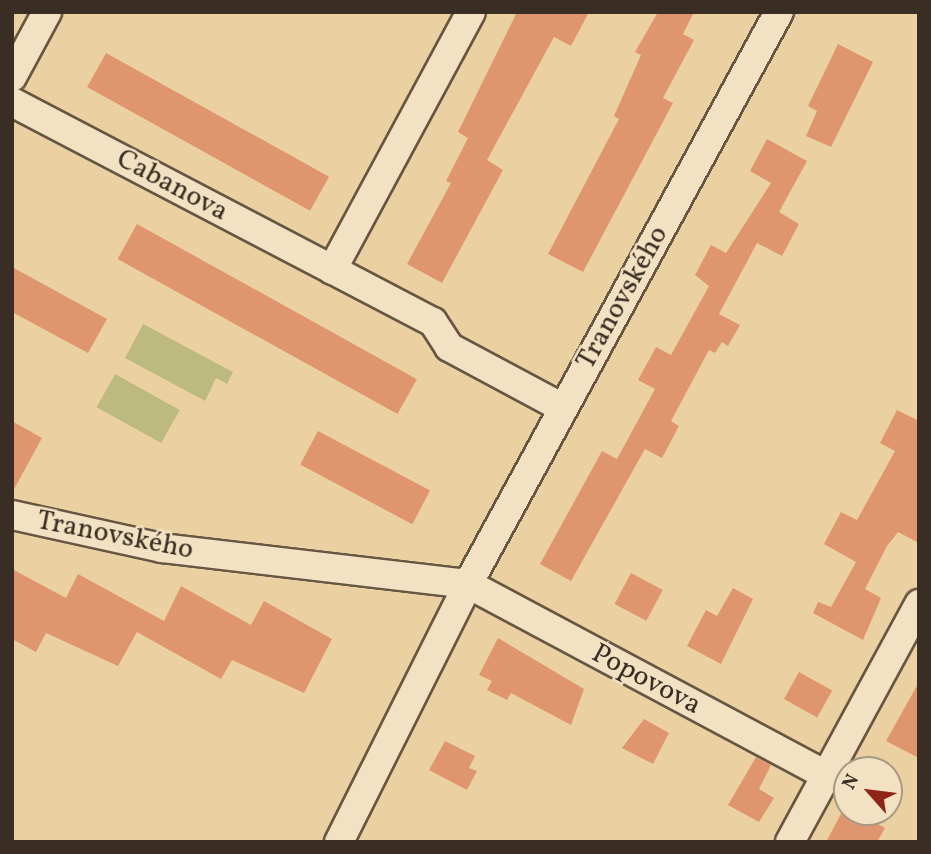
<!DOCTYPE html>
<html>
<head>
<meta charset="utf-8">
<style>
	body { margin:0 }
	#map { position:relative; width:931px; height:854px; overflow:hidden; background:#ebd1a1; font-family:Vollkorn,serif }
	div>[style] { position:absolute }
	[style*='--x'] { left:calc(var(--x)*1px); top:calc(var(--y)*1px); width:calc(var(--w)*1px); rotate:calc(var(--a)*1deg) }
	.green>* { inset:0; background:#bdba80; transform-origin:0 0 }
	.building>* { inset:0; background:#df966f; transform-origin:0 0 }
	.roads { filter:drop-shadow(2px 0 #665642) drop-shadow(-2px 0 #665642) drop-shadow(0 2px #665642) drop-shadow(0 -2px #665642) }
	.street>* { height:28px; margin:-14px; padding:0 14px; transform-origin:14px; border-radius:14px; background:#f2e1c2 }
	span { translate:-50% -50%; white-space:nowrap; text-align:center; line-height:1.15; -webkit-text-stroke:5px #f2e1c2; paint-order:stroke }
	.street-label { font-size:28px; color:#3a2d23 }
	.frame { position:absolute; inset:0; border:14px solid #3a2d23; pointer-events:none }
	.north { position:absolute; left:833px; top:756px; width:70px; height:70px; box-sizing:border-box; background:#f2e1c2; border:2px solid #a89982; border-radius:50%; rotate:298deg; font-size:19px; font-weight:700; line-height:28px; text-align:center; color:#3a2d23 }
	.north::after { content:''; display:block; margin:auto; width:24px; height:32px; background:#8f2418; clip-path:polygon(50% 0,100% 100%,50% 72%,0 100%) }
</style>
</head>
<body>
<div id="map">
	<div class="green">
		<i style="clip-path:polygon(143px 324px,233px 372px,227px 384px,216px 378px,205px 401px,125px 358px)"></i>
		<i style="left:115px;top:374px;width:74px;height:38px;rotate:29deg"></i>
	</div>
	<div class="building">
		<i style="clip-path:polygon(517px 12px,589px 12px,571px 46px,554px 37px,487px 160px,503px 170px,442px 283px,407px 264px,451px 183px,446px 181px,468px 138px,458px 132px)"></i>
		<i style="clip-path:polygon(658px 12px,694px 12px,683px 34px,694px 40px,663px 98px,673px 103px,583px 272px,548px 254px,619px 119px,614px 116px,641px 55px,635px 52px)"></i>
		<i style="clip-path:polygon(838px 44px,873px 62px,831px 147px,806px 136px,817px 111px,808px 106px)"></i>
		<i style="left:106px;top:53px;width:255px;height:39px;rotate:29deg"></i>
		<i style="clip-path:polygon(767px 139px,807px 161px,779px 212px,799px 224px,782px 256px,757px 243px,719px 314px,740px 325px,728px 346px,722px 342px,715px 353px,709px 350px,671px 421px,679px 426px,662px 458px,645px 449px,571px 581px,540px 564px,602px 451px,617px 459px,655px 389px,638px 380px,656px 347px,671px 355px,709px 286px,695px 275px,711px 245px,726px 253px,771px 183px,750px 171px)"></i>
		<i style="left:137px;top:224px;width:320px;height:40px;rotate:29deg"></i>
		<i style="clip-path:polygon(12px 267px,107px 319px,88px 353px,12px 312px)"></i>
		<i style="clip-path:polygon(897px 410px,919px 421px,919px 543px,898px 532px,887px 546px,865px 589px,881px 598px,863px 640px,813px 613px,818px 602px,831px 607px,856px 562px,824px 544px,841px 512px,857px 520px,895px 451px,880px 443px)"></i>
		<i style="clip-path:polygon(12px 421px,42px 438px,12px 493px)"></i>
		<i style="left:318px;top:431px;width:127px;height:38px;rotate:28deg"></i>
		<i style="clip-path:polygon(12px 569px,66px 598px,78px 574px,164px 621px,181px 586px,251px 625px,264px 601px,332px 639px,304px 693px,232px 660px,221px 679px,137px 632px,118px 666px,46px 633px,36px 652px,12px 639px)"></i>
		<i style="left:631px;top:573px;width:36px;height:35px;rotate:28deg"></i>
		<i style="clip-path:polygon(733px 588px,753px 599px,721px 664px,687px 646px,706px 610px,717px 616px)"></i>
		<i style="clip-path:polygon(498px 638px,584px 689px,571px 725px,511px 693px,507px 700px,487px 690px,492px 681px,479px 675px)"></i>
		<i style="left:799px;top:672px;width:38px;height:31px;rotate:29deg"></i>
		<i style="clip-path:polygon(919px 682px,919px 758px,886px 741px)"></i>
		<i style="clip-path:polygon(644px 719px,669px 733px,653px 764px,622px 748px)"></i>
		<i style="clip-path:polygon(445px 741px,475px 756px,469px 768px,477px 771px,467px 790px,429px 770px)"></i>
		<i style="clip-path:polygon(756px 757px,771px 765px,759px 789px,774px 798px,759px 822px,728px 805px)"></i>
		<i style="clip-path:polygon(842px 812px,873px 812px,869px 819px,885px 828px,877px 842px,826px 842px)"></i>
	</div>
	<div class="roads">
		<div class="street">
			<i style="--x:12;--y:77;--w:74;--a:-61.7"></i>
			<i style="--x:12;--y:102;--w:475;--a:27.6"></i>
			<i style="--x:433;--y:322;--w:30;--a:57"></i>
			<i style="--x:449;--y:347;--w:129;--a:28.2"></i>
			<i style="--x:332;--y:270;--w:293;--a:-61.7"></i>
			<i style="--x:12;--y:515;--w:154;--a:12.4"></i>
			<i style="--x:162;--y:548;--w:308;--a:6.7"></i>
			<i style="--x:468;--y:584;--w:405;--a:28.1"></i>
			<i style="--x:339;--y:842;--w:288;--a:-63.4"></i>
			<i style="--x:468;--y:584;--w:651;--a:-61.47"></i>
			<i style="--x:790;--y:842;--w:271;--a:-61.5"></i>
		</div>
	</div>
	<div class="street-label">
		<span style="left:172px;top:186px;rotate:28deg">Cabanova</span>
		<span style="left:623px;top:298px;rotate:-61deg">Tranovského</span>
		<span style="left:115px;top:536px;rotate:11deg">Tranovského</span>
		<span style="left:646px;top:680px;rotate:28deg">Popovova</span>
	</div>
	<div class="frame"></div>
	<div class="north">N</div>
</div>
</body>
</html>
